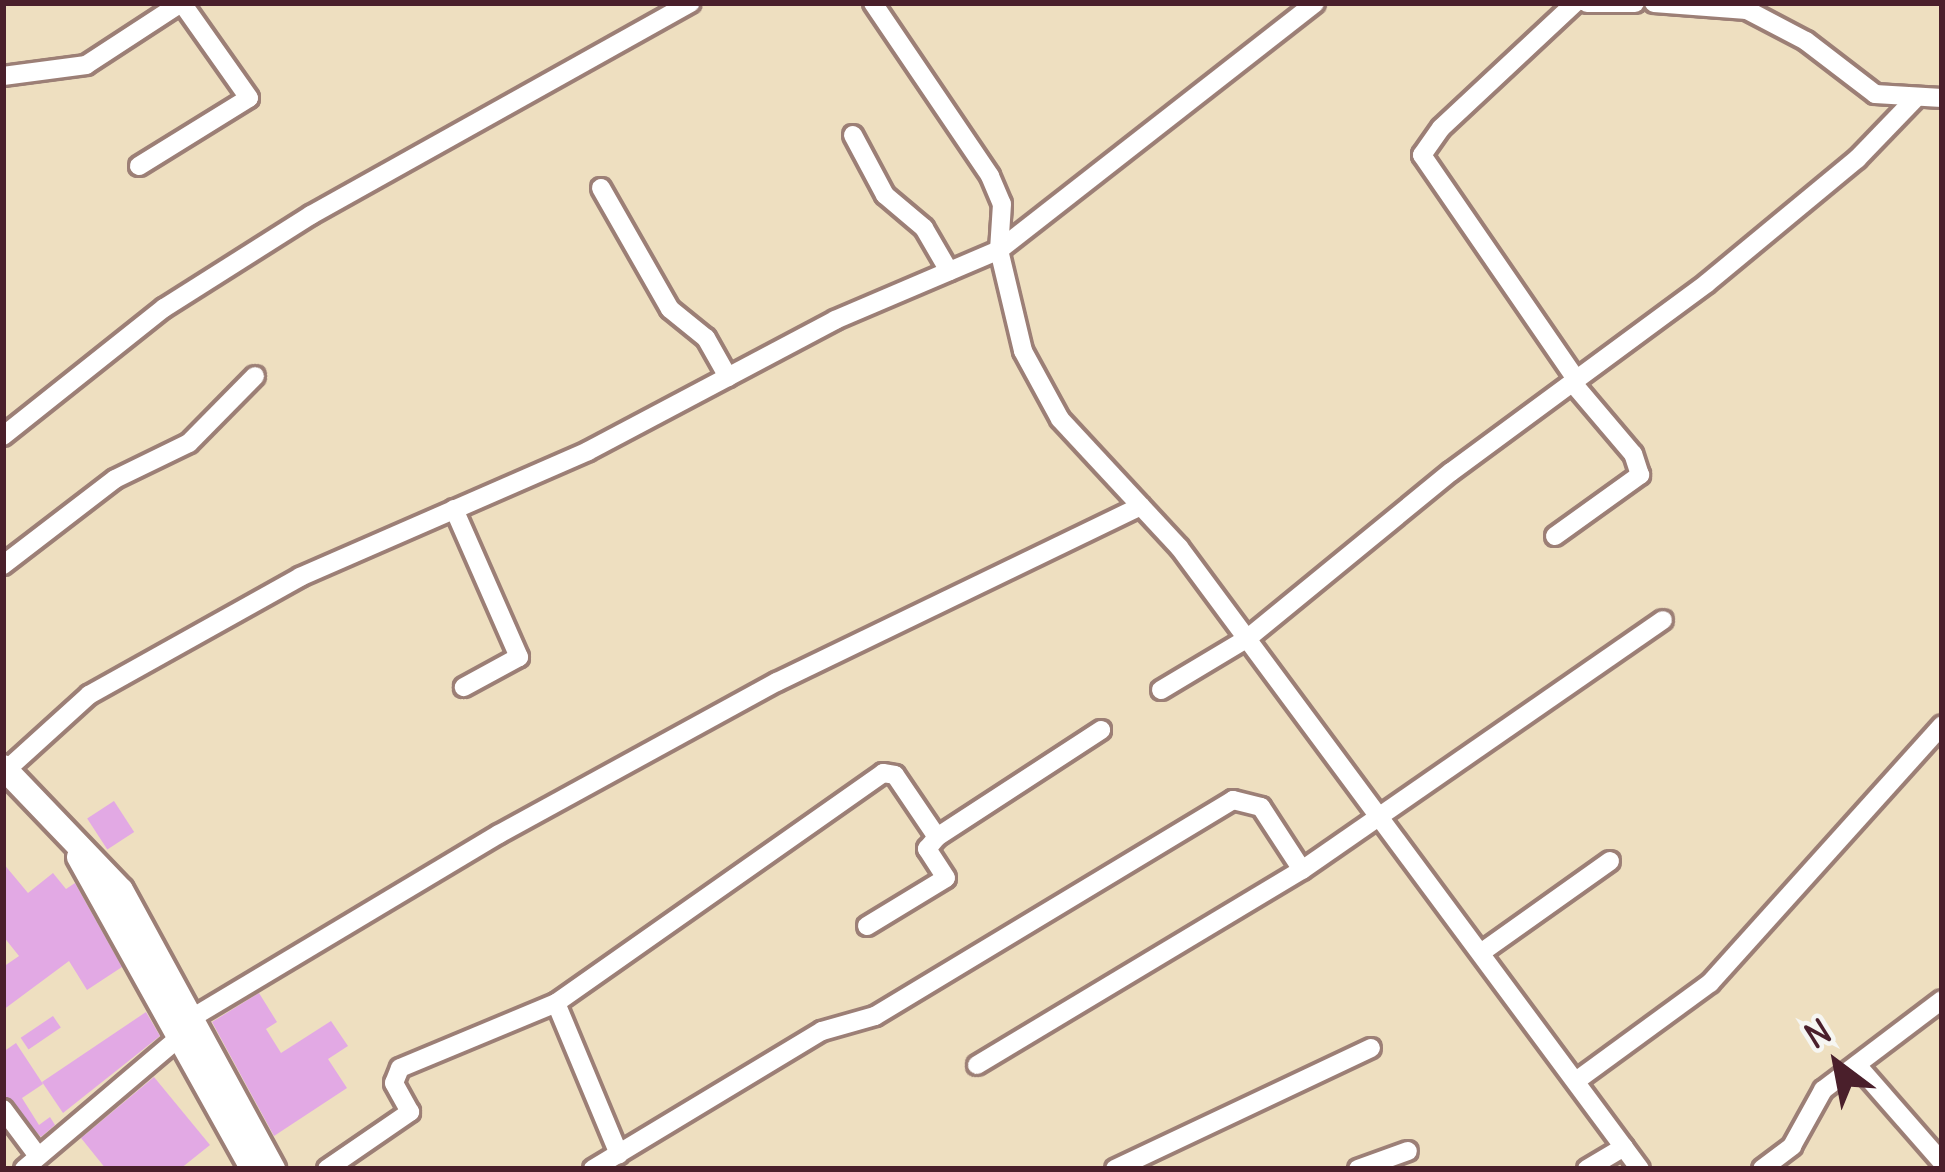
<!DOCTYPE html>
<html>
<head>
<meta charset="utf-8">
<style>
	body { margin:0 }
	#map { position:relative; width:1945px; height:1172px; overflow:hidden; background:#eedfc0; font-family:Delius,sans-serif }
	div>[style] { position:absolute }
	[style*='--x'] { left:calc(var(--x)*1px); top:calc(var(--y)*1px); width:calc(var(--w)*1px); rotate:calc(var(--a)*1deg) }
	.building>* { inset:0; background:#e2a9e4; transform-origin:0 0 }
	.roads { filter:drop-shadow(3px 0 #9c7f76) drop-shadow(-3px 0 #9c7f76) drop-shadow(0 3px #9c7f76) drop-shadow(0 -3px #9c7f76) }
	.minor>* { height:18px; margin:-9px; padding:0 9px; transform-origin:9px; border-radius:9px; background:#fff }
	.major>* { height:24px; margin:-12px; padding:0 12px; transform-origin:12px; border-radius:12px; background:#fff }
	span { translate:-50% -50%; white-space:nowrap; text-align:center; line-height:1.15; -webkit-text-stroke:10px #f6f6f2; paint-order:stroke }
	.frame { position:absolute; inset:0; border:6px solid #4a1f2b; pointer-events:none }
	.north { position:absolute; left:1777px; top:1004px; width:120px; height:120px; -webkit-text-stroke:9px #f6f6f2; paint-order:stroke; rotate:328deg; font-size:33px; font-weight:700; line-height:48px; text-align:center; color:#4a1f2b }
	.north::after { content:''; display:block; margin:auto; width:42px; height:54px; background:#4a1f2b; clip-path:polygon(50% 0,100% 100%,50% 72%,0 100%) }
</style>
</head>
<body>
<div id="map">
	<div class="building">
		<i style="left:114px;top:801px;width:37px;height:32px;rotate:57deg"></i>
		<i style="clip-path:polygon(3px 863px,28px 893px,53px 873px,66px 889px,75px 883px,122px 967px,87px 990px,69px 961px,3px 1010px,3px 967px,19px 956px,3px 936px)"></i>
		<i style="clip-path:polygon(259px 993px,277px 1022px,266px 1029px,281px 1053px,331px 1021px,348px 1046px,328px 1059px,347px 1088px,274px 1136px,212px 1022px)"></i>
		<i style="clip-path:polygon(146px 1012px,160px 1036px,63px 1113px,42px 1082px)"></i>
		<i style="left:53px;top:1016px;width:14px;height:39px;rotate:56deg"></i>
		<i style="clip-path:polygon(16px 1043px,43px 1084px,22px 1098px,39px 1125px,50px 1117px,55px 1125px,41px 1137px,3px 1096px,3px 1052px)"></i>
		<i style="clip-path:polygon(154px 1077px,210px 1145px,180px 1169px,106px 1169px,81px 1138px)"></i>
	</div>
	<div class="roads">
		<div class="minor">
			<i style="--x:873;--y:3;--w:209;--a:55.9"></i>
			<i style="--x:990;--y:176;--w:30;--a:67"></i>
			<i style="--x:1002;--y:204;--w:46;--a:93.7"></i>
			<i style="--x:999;--y:250;--w:104;--a:76.6"></i>
			<i style="--x:1023;--y:351;--w:77;--a:61.4"></i>
			<i style="--x:1060;--y:419;--w:175;--a:47.1"></i>
			<i style="--x:1179;--y:547;--w:774;--a:53.46"></i>
			<i style="--x:1575;--y:3;--w:183;--a:137"></i>
			<i style="--x:1441;--y:128;--w:33;--a:125"></i>
			<i style="--x:1422;--y:155;--w:272;--a:55.5"></i>
			<i style="--x:1587;--y:3;--w:48;--a:0"></i>
			<i style="--x:1654;--y:3;--w:93;--a:4.3"></i>
			<i style="--x:1747;--y:10;--w:67;--a:27.7"></i>
			<i style="--x:1806;--y:41;--w:87;--a:37.5"></i>
			<i style="--x:1875;--y:94;--w:67;--a:3.4"></i>
			<i style="--x:3;--y:76;--w:84;--a:-7.5"></i>
			<i style="--x:86;--y:65;--w:113;--a:-33.1"></i>
			<i style="--x:853;--y:135;--w:68;--a:61.9"></i>
			<i style="--x:885;--y:195;--w:51;--a:40.2"></i>
			<i style="--x:924;--y:228;--w:50;--a:59.8"></i>
			<i style="--x:139;--y:166;--w:129;--a:-31.7"></i>
			<i style="--x:249;--y:98;--w:116;--a:-125.2"></i>
			<i style="--x:601;--y:188;--w:139;--a:60.3"></i>
			<i style="--x:670;--y:309;--w:46;--a:38.9"></i>
			<i style="--x:706;--y:338;--w:45;--a:60.6"></i>
			<i style="--x:3;--y:436;--w:206;--a:-38.5"></i>
			<i style="--x:164;--y:308;--w:174;--a:-32.3"></i>
			<i style="--x:311;--y:215;--w:435;--a:-29.2"></i>
			<i style="--x:454;--y:509;--w:162;--a:66.3"></i>
			<i style="--x:519;--y:657;--w:63;--a:151.4"></i>
			<i style="--x:1555;--y:536;--w:105;--a:-35.7"></i>
			<i style="--x:1640;--y:475;--w:22;--a:-108"></i>
			<i style="--x:1633;--y:454;--w:94;--a:-130.3"></i>
			<i style="--x:3;--y:565;--w:141;--a:-37.5"></i>
			<i style="--x:115;--y:479;--w:82;--a:-25.9"></i>
			<i style="--x:189;--y:443;--w:94;--a:-45.4"></i>
			<i style="--x:1161;--y:690;--w:101;--a:-30.9"></i>
			<i style="--x:1248;--y:638;--w:262;--a:-39.3"></i>
			<i style="--x:1451;--y:472;--w:318;--a:-36.4"></i>
			<i style="--x:1707;--y:283;--w:195;--a:-39.6"></i>
			<i style="--x:1857;--y:159;--w:83;--a:-46"></i>
			<i style="--x:3;--y:773;--w:116;--a:-42.2"></i>
			<i style="--x:89;--y:695;--w:242;--a:-29.2"></i>
			<i style="--x:300;--y:577;--w:314;--a:-23.6"></i>
			<i style="--x:588;--y:451;--w:280;--a:-27.9"></i>
			<i style="--x:835;--y:320;--w:178;--a:-23.1"></i>
			<i style="--x:999;--y:250;--w:401;--a:-38"></i>
			<i style="--x:867;--y:926;--w:92;--a:-31.3"></i>
			<i style="--x:946;--y:878;--w:35;--a:-123"></i>
			<i style="--x:927;--y:849;--w:16;--a:-50"></i>
			<i style="--x:1482;--y:952;--w:157;--a:-35.4"></i>
			<i style="--x:556;--y:1003;--w:164;--a:67.4"></i>
			<i style="--x:195;--y:1016;--w:354;--a:-30.9"></i>
			<i style="--x:499;--y:834;--w:317;--a:-28.7"></i>
			<i style="--x:777;--y:682;--w:404;--a:-25.8"></i>
			<i style="--x:977;--y:1065;--w:379;--a:-31"></i>
			<i style="--x:1857;--y:1065;--w:129;--a:48.8"></i>
			<i style="--x:1576;--y:1081;--w:166;--a:-36.2"></i>
			<i style="--x:1710;--y:983;--w:347;--a:-48"></i>
			<i style="--x:3;--y:1109;--w:59;--a:53.3"></i>
			<i style="--x:24;--y:1169;--w:209;--a:-40.3"></i>
			<i style="--x:327;--y:1169;--w:101;--a:-34.5"></i>
			<i style="--x:410;--y:1112;--w:33;--a:-119"></i>
			<i style="--x:394;--y:1083;--w:16;--a:-68"></i>
			<i style="--x:400;--y:1068;--w:169;--a:-22.6"></i>
			<i style="--x:556;--y:1003;--w:400;--a:-35.1"></i>
			<i style="--x:883;--y:773;--w:12;--a:9"></i>
			<i style="--x:895;--y:775;--w:75;--a:55.9"></i>
			<i style="--x:937;--y:837;--w:196;--a:-33.1"></i>
			<i style="--x:593;--y:1169;--w:267;--a:-31.1"></i>
			<i style="--x:822;--y:1031;--w:55;--a:-15.8"></i>
			<i style="--x:875;--y:1016;--w:418;--a:-31.1"></i>
			<i style="--x:1233;--y:800;--w:29;--a:14"></i>
			<i style="--x:1261;--y:807;--w:75;--a:56.9"></i>
			<i style="--x:1302;--y:870;--w:439;--a:-34.7"></i>
			<i style="--x:1115;--y:1169;--w:283;--a:-25.3"></i>
			<i style="--x:1358;--y:1169;--w:53;--a:-19.8"></i>
			<i style="--x:1587;--y:1169;--w:43;--a:-30.7"></i>
			<i style="--x:1762;--y:1169;--w:38;--a:-37"></i>
			<i style="--x:1792;--y:1146;--w:64;--a:-61"></i>
			<i style="--x:1823;--y:1090;--w:149;--a:-37.1"></i>
		</div>
		<div class="major">
			<i style="--x:3;--y:767;--w:170;--a:46.2"></i>
			<i style="--x:121;--y:890;--w:318;--a:61.4"></i>
			<i style="--x:79;--y:857;--w:357;--a:60.9"></i>
		</div>
	</div>
	<div class="frame"></div>
	<div class="north">N</div>
</div>
</body>
</html>
